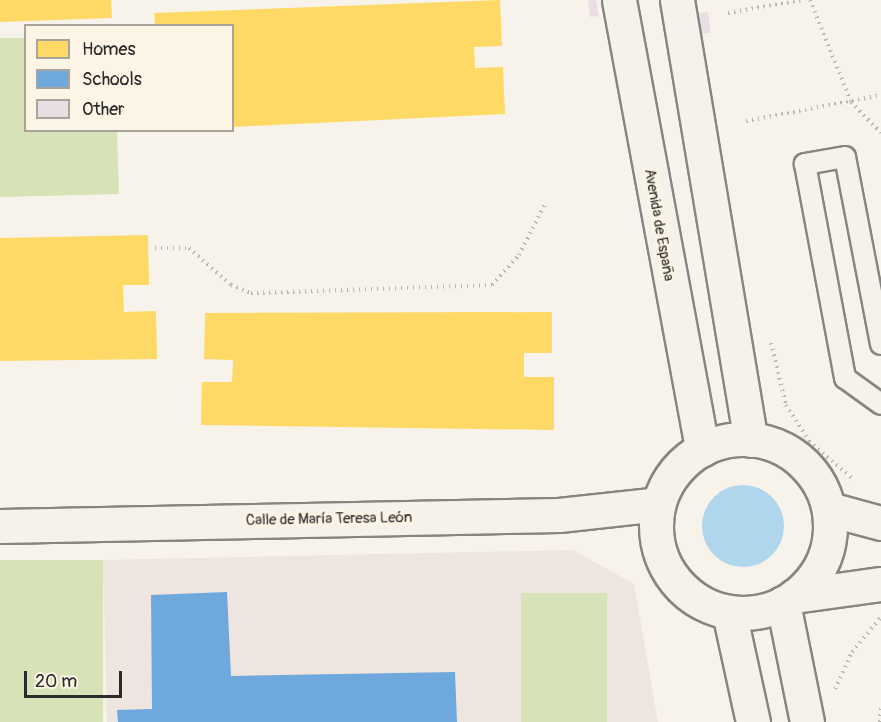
<!DOCTYPE html>
<html>
<head>
<meta charset="utf-8">
<style>
	body { margin:0 }
	#map { position:relative; width:881px; height:722px; overflow:hidden; background:#f7f3ea; font-family:Pangolin,sans-serif }
	div>[style] { position:absolute }
	[style*='--x'] { left:calc(var(--x)*1px); top:calc(var(--y)*1px); width:calc(var(--w)*1px); rotate:calc(var(--a)*1deg) }
	.built>* { inset:0; background:#eee4e0 }
	.green>* { inset:0; background:#d7e2b6; transform-origin:0 0 }
	.water>* { inset:0; background:#b0d6ee }
	.round { border-radius:50% }
	.homes>* { inset:0; background:#ffd966 }
	.schools>* { inset:0; background:#6fa8dc }
	.building>* { inset:0; background:#e9dfe3; transform-origin:0 0 }
	.path>* { height:4px; margin-top:-2px; transform-origin:0; background:repeating-linear-gradient(90deg,#bbb8b4 0 1.5px,transparent 0 6px) }
	.roads { filter:drop-shadow(2px 0 #878581) drop-shadow(-2px 0 #878581) drop-shadow(0 2px #878581) drop-shadow(0 -2px #878581) }
	.lane>* { height:20px; margin:-10px; padding:0 10px; transform-origin:10px; border-radius:10px; background:#f5f2ec }
	.street>* { height:33px; margin:-16.5px; padding:0 16.5px; transform-origin:16.5px; border-radius:16.5px; background:#f5f2ec }
	.street>.ring { margin:-16.5px; padding:0; box-sizing:content-box; background:none; border:33px solid #f5f2ec; border-radius:50% }
	span { translate:-50% -50%; white-space:nowrap; text-align:center; line-height:1.15; -webkit-text-stroke:6px #fcf5e5; paint-order:stroke }
	.street-label { font-size:15px; color:#2b2b2b }
	.legend { position:absolute; left:24px; top:24px; width:210px; height:108px; box-sizing:border-box; background:#fcf5e5; border:2px solid #a8a49b; margin:0; padding:8px 10px; list-style:none; font-size:18px; color:#2b2b2b }
	.legend li { display:flex; align-items:center; gap:12px; height:30px }
	.legend b { width:30px; border:2px solid #a8a49b }
	.scale { position:absolute; left:24px; top:671px; width:98px; height:27px; box-sizing:border-box; border:3px solid #2b2b2b; border-top:0; padding-left:8px; font-size:18px; line-height:21px; white-space:nowrap; color:#2b2b2b; -webkit-text-stroke:4px #fcf5e5; paint-order:stroke }
</style>
</head>
<body>
<div id="map">
	<div class="built">
		<i style="clip-path:polygon(573px 550px,634px 584px,658px 722px,107px 722px,103px 560px)"></i>
	</div>
	<div class="green">
		<i style="clip-path:polygon(0 38px,25px 38px,26px 130px,117px 131px,119px 194px,0 197px)"></i>
		<i style="left:0;top:560px;width:103px;height:162px"></i>
		<i style="left:607px;top:593px;width:129px;height:86px;rotate:90deg"></i>
	</div>
	<div class="water">
		<i class="round" style="left:702px;top:485px;width:82px;height:82px"></i>
	</div>
	<div class="homes">
		<i style="clip-path:polygon(0 0,111px 0,112px 18px,0 22px)"></i>
		<i style="clip-path:polygon(500px 0,502px 46px,474px 47px,475px 68px,503px 67px,505px 114px,232px 127px,232px 26px,155px 26px,154px 13px)"></i>
		<i style="clip-path:polygon(148px 235px,149px 285px,123px 285px,124px 312px,156px 311px,157px 359px,0 361px,0 238px)"></i>
		<i style="clip-path:polygon(552px 312px,552px 353px,524px 353px,524px 377px,554px 377px,554px 430px,201px 425px,202px 382px,232px 382px,233px 360px,204px 359px,205px 313px)"></i>
	</div>
	<div class="schools">
		<i style="clip-path:polygon(227px 592px,231px 676px,455px 672px,457px 722px,118px 722px,117px 710px,152px 709px,151px 595px)"></i>
	</div>
	<div class="building">
		<i style="clip-path:polygon(588px 0,596px 0,599px 16px,590px 17px)"></i>
		<i style="left:708px;top:12px;width:21px;height:9px;rotate:82deg"></i>
	</div>
	<div class="path">
		<i style="--x:810;--y:0;--w:110;--a:68.1"></i>
		<i style="--x:851;--y:102;--w:43;--a:45.9"></i>
		<i style="--x:728;--y:13;--w:74;--a:-10.1"></i>
		<i style="--x:746;--y:121;--w:137;--a:-10.9"></i>
		<i style="--x:155;--y:248;--w:34;--a:0"></i>
		<i style="--x:189;--y:248;--w:56;--a:41.4"></i>
		<i style="--x:231;--y:285;--w:22;--a:22"></i>
		<i style="--x:251;--y:293;--w:241;--a:-1.9"></i>
		<i style="--x:492;--y:285;--w:40;--a:-48"></i>
		<i style="--x:519;--y:255;--w:57;--a:-63"></i>
		<i style="--x:771;--y:343;--w:64;--a:76.4"></i>
		<i style="--x:786;--y:405;--w:43;--a:57.4"></i>
		<i style="--x:809;--y:441;--w:60;--a:40.9"></i>
		<i style="--x:835;--y:689;--w:41;--a:-65.3"></i>
		<i style="--x:852;--y:652;--w:45;--a:-50.4"></i>
		<i style="--x:880;--y:722;--w:14;--a:-86"></i>
	</div>
	<div class="roads">
		<div class="lane">
			<i style="--x:881;--y:344;--w:190;--a:-100.9"></i>
			<i style="--x:845;--y:157;--w:41;--a:170.1"></i>
			<i style="--x:805;--y:164;--w:218;--a:79.4"></i>
			<i style="--x:845;--y:378;--w:44;--a:35.8"></i>
		</div>
		<div class="street">
			<i style="--x:619;--y:0;--w:457;--a:79.5"></i>
			<i style="--x:677;--y:0;--w:446;--a:80.5"></i>
			<i class="ring" style="left:656px;top:439px;width:141px;height:141px"></i>
			<i style="--x:829;--y:509;--w:54;--a:15.1"></i>
			<i style="--x:0;--y:526;--w:559;--a:-1.13"></i>
			<i style="--x:559;--y:515;--w:100;--a:-6.3"></i>
			<i style="--x:794;--y:596;--w:88;--a:-7.9"></i>
			<i style="--x:783;--y:603;--w:121;--a:78.6"></i>
			<i style="--x:729;--y:612;--w:113;--a:77.7"></i>
		</div>
	</div>
	<div class="street-label">
		<span style="left:659px;top:225px;rotate:80deg">Avenida de España</span>
		<span style="left:329px;top:519px;rotate:-1deg">Calle de María Teresa León</span>
	</div>
	<ul class="legend">
	<li><b style="height:16px;background:#ffd966"></b>Homes</li>
	<li><b style="height:16px;background:#6fa8dc"></b>Schools</li>
	<li><b style="height:16px;background:#e9dfe3"></b>Other</li>
	</ul>
	<div class="scale">20 m</div>
</div>
</body>
</html>
